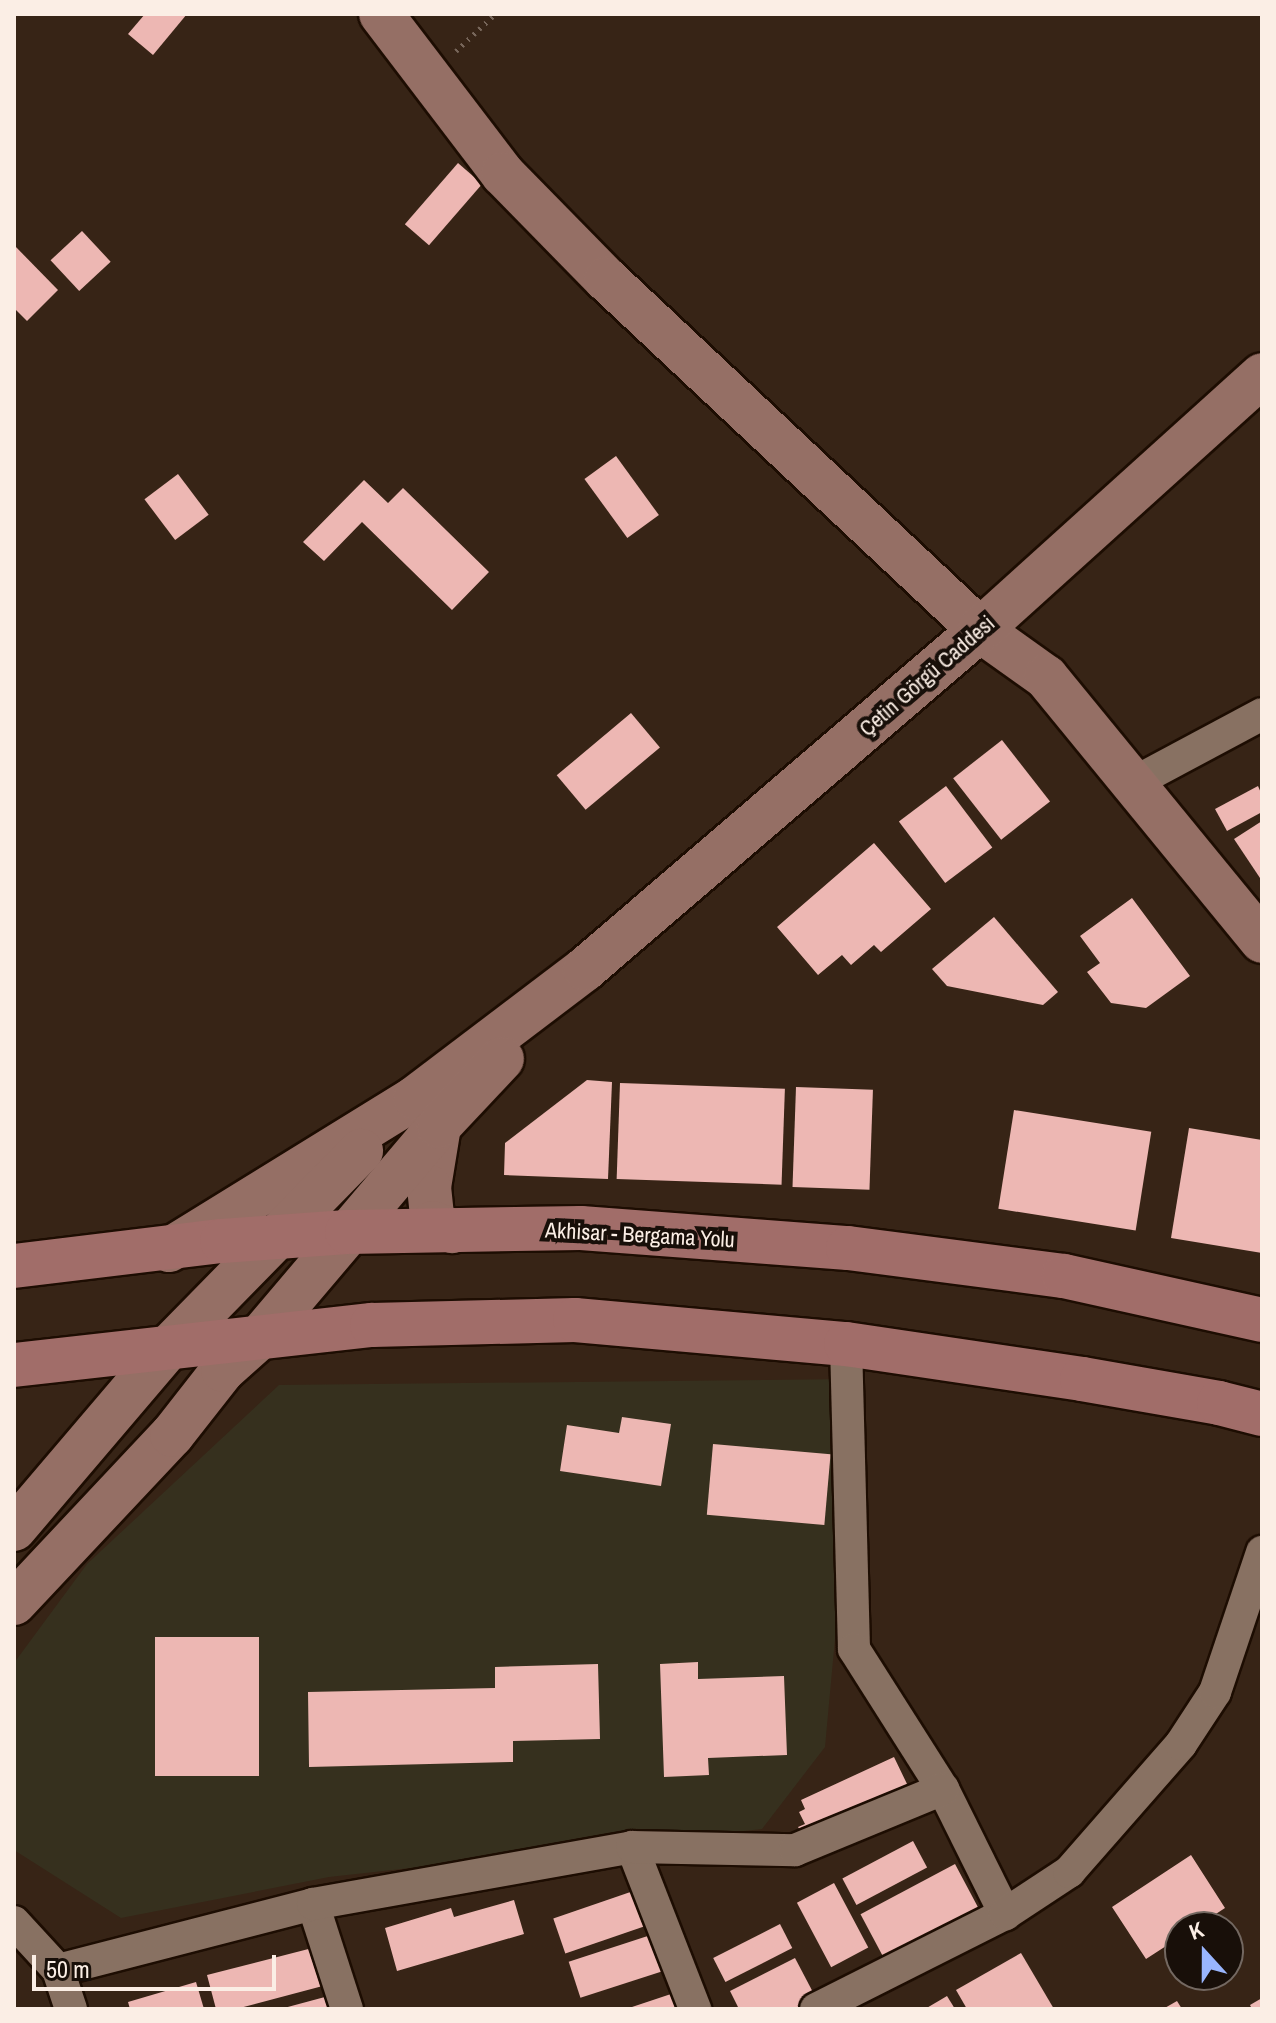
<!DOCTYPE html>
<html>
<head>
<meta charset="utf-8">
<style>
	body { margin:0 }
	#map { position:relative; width:1276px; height:2023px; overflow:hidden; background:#372416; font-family:"Archivo Narrow",sans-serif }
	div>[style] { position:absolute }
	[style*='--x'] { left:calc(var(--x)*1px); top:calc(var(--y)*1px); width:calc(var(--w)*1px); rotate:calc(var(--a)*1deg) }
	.education>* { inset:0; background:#36301e }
	.building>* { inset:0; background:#edb7b3; transform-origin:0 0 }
	.path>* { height:5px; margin-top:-2.5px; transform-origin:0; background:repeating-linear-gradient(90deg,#77665a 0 2px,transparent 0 8px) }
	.roads { filter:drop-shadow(2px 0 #1d0d02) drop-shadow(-2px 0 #1d0d02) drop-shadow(0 2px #1d0d02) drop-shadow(0 -2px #1d0d02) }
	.street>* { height:32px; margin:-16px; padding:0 16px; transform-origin:16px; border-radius:16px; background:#887162 }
	.secondary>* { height:44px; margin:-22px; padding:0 22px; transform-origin:22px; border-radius:22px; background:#956f65 }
	.primary>* { height:44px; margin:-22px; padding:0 22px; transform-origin:22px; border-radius:22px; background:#a16d69 }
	span { translate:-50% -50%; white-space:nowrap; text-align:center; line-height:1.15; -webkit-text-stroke:8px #180f09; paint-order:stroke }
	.street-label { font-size:22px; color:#fbeee5 }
	.frame { position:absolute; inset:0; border:16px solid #fbeee5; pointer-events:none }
	.north { position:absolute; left:1164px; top:1911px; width:80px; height:80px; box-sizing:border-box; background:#180f09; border:2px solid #736861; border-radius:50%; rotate:339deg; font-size:22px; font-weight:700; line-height:32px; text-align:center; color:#fbeee5 }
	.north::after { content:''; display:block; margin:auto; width:28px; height:36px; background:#99b5fd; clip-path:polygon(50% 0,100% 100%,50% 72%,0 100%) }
	.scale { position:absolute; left:32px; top:1955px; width:244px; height:36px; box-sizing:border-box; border:4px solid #fbeee5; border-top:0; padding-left:10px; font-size:24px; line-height:28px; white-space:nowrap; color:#fbeee5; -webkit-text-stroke:6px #180f09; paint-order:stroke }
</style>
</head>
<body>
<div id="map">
	<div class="education">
		<i style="clip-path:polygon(859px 1379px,825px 1747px,762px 1829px,329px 1877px,121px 1918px,14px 1850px,14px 1663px,87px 1564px,279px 1385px)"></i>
	</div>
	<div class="building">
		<i style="clip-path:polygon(145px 14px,187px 14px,153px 55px,128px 34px)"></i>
		<i style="left:458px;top:163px;width:32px;height:81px;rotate:41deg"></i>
		<i style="left:82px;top:231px;width:42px;height:43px;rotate:47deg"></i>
		<i style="clip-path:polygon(14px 245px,58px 290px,27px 321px,14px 308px)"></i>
		<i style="left:616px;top:456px;width:73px;height:39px;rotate:54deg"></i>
		<i style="left:178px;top:474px;width:51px;height:42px;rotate:53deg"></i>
		<i style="clip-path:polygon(364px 480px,388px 503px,403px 488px,489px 572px,452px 610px,362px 522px,324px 561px,303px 542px)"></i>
		<i style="left:631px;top:713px;width:45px;height:97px;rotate:50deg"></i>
		<i style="left:1002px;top:740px;width:78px;height:62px;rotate:52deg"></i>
		<i style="left:946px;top:786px;width:77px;height:59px;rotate:53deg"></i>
		<i style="clip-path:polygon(1258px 786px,1262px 795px,1262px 812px,1227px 831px,1215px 809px)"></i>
		<i style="clip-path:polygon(1262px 821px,1262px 881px,1234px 839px)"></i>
		<i style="clip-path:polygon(874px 843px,931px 909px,881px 952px,874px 945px,851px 965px,842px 955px,818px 975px,777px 927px)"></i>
		<i style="clip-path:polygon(1132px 898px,1190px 976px,1146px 1008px,1111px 1003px,1087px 972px,1100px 963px,1080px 936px)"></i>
		<i style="clip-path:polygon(994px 917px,1058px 992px,1043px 1005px,947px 986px,932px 969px)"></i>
		<i style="clip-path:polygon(587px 1080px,612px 1082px,608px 1179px,504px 1175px,505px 1143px)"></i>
		<i style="left:620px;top:1083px;width:165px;height:96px;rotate:2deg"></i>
		<i style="left:796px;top:1087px;width:77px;height:100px;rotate:2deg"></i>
		<i style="left:1014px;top:1110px;width:139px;height:100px;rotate:9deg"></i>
		<i style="clip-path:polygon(1189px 1128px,1262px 1140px,1262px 1253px,1171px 1238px)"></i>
		<i style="clip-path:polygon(622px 1417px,671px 1424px,661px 1486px,560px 1471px,567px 1425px,619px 1433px)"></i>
		<i style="left:713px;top:1444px;width:118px;height:71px;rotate:5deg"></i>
		<i style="left:155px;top:1637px;width:104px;height:139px"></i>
		<i style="clip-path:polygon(698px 1662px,698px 1679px,784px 1676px,787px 1755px,708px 1758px,709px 1775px,664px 1777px,660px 1664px)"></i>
		<i style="clip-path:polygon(598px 1664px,600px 1739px,513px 1741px,513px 1762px,309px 1767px,308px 1692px,495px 1688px,495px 1667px)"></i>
		<i style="clip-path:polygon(894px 1757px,908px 1786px,803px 1835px,798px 1827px,805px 1824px,799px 1812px,805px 1809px,801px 1800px)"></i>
		<i style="left:913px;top:1841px;width:30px;height:80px;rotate:62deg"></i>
		<i style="clip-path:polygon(1191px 1855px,1225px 1908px,1196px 1927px,1180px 1927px,1180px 1937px,1146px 1959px,1112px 1907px)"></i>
		<i style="left:955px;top:1864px;width:51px;height:107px;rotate:62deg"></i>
		<i style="left:834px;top:1883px;width:73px;height:42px;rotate:62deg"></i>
		<i style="left:645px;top:1887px;width:37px;height:97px;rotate:71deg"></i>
		<i style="clip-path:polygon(514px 1900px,524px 1934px,397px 1971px,385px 1928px,451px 1908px,454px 1917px)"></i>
		<i style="left:780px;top:1924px;width:27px;height:75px;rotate:63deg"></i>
		<i style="left:660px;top:1932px;width:38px;height:96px;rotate:72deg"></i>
		<i style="clip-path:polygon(324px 1945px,334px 1983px,236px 2009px,216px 2009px,207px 1975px)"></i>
		<i style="clip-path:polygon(1021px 1953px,1054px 2009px,967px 2009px,956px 1990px)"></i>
		<i style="clip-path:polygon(795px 1958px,816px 1998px,795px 2009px,739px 2009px,730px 1991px)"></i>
		<i style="clip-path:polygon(196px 1982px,204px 2009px,130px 2009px,128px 2002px)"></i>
		<i style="clip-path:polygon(680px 1991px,686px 2009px,629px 2009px,629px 2008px)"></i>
		<i style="clip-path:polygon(336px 1994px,340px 2009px,284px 2009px,284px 2008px)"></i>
		<i style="clip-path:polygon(947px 1996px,955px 2009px,925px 2009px)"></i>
		<i style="clip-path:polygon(1262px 1998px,1262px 2009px,1252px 2009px,1250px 2005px)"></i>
		<i style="clip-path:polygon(1177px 2001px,1182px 2009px,1163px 2009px)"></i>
	</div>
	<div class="path">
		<i style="--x:456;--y:51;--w:54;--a:-43.5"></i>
	</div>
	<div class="roads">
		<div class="street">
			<i style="--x:1133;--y:783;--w:146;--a:-28.1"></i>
			<i style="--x:846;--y:1344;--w:305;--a:88.5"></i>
			<i style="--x:854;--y:1649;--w:166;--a:57.6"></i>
			<i style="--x:943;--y:1789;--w:140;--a:63.6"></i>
			<i style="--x:632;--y:1847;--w:174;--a:68.7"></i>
			<i style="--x:313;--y:1904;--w:110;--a:72.1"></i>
			<i style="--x:14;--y:1922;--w:65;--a:47.5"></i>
			<i style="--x:58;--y:1970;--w:41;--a:71.6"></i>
			<i style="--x:58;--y:1970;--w:263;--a:-14.5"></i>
			<i style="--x:313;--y:1904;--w:324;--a:-10.1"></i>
			<i style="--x:632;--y:1847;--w:163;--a:1.1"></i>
			<i style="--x:795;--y:1850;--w:160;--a:-22.4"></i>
			<i style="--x:816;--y:2009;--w:212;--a:-26.7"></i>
			<i style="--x:1005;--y:1914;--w:77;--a:-33.3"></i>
			<i style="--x:1069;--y:1872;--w:170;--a:-48.8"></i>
			<i style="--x:1181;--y:1744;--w:62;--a:-56.8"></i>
			<i style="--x:1215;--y:1692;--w:148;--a:-71.4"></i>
		</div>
		<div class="secondary">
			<i style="--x:381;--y:14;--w:201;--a:52.7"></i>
			<i style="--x:503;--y:174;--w:147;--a:45.6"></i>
			<i style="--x:606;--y:279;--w:513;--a:43.18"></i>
			<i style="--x:980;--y:630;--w:81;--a:35.5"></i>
			<i style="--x:1046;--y:677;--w:341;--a:50.7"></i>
			<i style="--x:439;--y:1126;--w:62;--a:99.3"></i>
			<i style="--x:429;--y:1187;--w:36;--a:84"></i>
			<i style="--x:433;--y:1223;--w:21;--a:23"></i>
			<i style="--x:169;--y:1250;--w:289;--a:-31.7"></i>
			<i style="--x:415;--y:1098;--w:213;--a:-37.2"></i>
			<i style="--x:585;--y:969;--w:521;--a:-40.64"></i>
			<i style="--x:980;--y:630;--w:380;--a:-42.1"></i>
			<i style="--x:14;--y:1529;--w:238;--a:-49.6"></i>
			<i style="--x:168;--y:1348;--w:276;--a:-45.6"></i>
			<i style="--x:14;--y:1603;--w:231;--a:-46.8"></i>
			<i style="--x:172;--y:1435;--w:83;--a:-51.9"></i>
			<i style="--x:223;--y:1370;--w:48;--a:-41.6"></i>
			<i style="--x:259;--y:1338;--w:278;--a:-49.7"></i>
			<i style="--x:439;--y:1126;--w:92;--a:-46.8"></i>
		</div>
		<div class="primary">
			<i style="--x:14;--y:1266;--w:209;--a:-6.9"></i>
			<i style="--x:222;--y:1241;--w:125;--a:-4.1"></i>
			<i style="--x:347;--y:1232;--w:234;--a:-1"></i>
			<i style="--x:581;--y:1228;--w:268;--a:4.3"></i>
			<i style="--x:848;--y:1248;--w:218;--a:7.4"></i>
			<i style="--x:1064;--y:1276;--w:203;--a:12.5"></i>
			<i style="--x:14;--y:1365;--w:360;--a:-6.4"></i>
			<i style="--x:372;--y:1325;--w:203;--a:-1.4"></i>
			<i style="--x:575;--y:1320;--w:272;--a:5.1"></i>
			<i style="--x:846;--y:1344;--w:239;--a:8.4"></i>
			<i style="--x:1082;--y:1379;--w:139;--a:9.9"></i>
			<i style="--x:1219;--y:1403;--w:44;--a:14.3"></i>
		</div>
	</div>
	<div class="street-label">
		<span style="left:927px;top:676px;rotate:-41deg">Çetin Görgü Caddesi</span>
		<span style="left:640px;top:1235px;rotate:3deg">Akhisar - Bergama Yolu</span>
	</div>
	<div class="frame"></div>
	<div class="north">K</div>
	<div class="scale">50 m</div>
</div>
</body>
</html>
